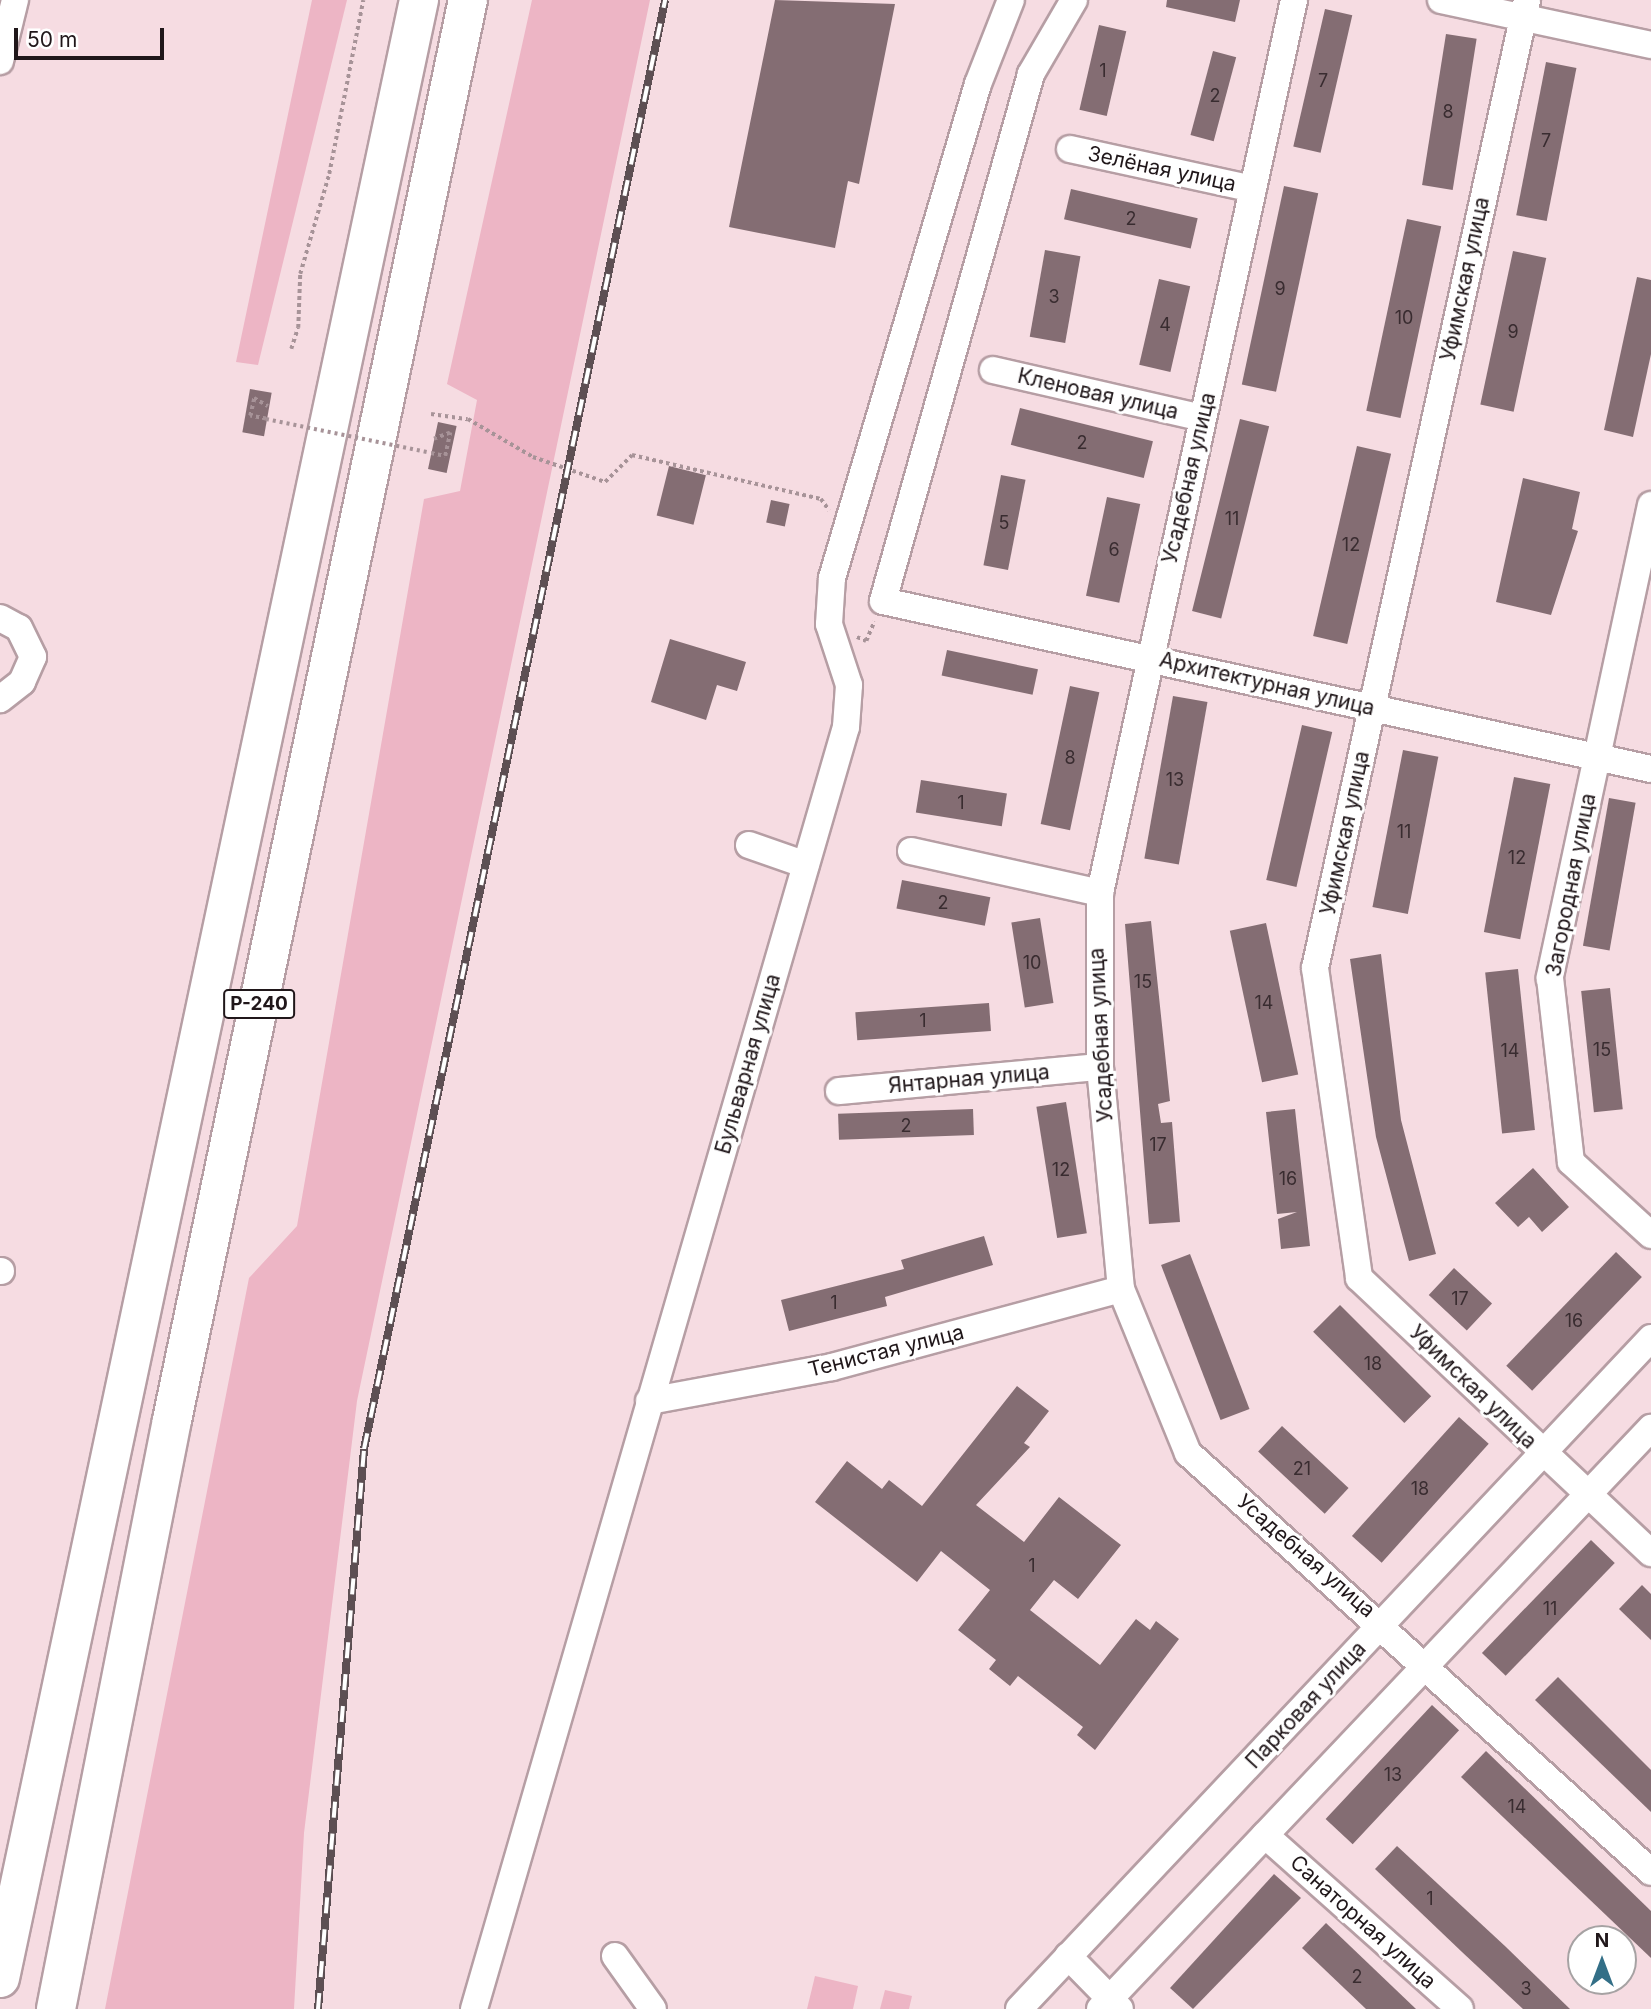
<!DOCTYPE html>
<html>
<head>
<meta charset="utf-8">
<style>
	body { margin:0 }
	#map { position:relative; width:1651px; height:2009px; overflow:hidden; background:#f6dce2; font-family:Inter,sans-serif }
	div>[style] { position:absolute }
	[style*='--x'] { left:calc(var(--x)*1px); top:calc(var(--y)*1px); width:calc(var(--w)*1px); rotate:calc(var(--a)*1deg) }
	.green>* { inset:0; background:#edb5c5 }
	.building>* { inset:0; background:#846d73; transform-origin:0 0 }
	.path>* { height:3.5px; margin-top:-1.75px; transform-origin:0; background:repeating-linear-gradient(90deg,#a79398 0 3.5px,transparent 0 7px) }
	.roads { filter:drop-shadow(2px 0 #b69ea4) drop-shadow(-2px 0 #b69ea4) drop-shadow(0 2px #b69ea4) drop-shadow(0 -2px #b69ea4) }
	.minor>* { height:26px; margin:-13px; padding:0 13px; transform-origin:13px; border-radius:13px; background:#fff }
	.highway>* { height:38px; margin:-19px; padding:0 19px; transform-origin:19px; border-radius:19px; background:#fff }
	.rail>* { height:8px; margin-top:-4px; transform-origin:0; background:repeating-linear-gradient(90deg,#fff 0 16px,#5d4f53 0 32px); box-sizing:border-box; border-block:2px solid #5d4f53 }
	.path-bridge>* { height:3.5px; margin-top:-1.75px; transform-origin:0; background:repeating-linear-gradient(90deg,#a79398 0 3.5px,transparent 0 7px) }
	span { translate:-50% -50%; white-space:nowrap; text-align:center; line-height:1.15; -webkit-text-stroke:6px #fff; paint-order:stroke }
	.number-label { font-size:18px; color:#392c30 }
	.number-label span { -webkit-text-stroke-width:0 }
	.shield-label span { padding:2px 5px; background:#fff; border:2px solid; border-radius:5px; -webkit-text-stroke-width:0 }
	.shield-label { font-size:19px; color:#20171a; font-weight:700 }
	.street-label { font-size:21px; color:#20171a }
	.north { position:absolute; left:1567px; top:1925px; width:70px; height:70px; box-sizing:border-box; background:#fff; border:2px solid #a6a2a3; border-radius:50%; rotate:0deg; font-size:19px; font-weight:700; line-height:28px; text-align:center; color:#20171a }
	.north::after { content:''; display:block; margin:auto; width:24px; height:32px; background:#336f87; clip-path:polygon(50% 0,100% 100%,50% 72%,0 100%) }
	.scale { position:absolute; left:14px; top:28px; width:150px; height:32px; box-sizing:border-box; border:4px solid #20171a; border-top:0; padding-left:9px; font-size:21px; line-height:24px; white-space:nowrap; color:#20171a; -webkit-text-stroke:5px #fff; paint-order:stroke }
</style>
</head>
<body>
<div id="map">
	<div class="green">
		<i style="clip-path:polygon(312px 0,347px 0,258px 365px,236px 362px)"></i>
		<i style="clip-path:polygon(532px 0,650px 0,357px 1401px,304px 1833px,294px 2009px,105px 2009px,249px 1278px,297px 1226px,424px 499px,460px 491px,477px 400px,447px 384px)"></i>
		<i style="clip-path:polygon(815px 1976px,858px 1986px,853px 2009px,807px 2009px)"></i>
		<i style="clip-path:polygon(885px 1990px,912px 1996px,909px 2009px,880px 2009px)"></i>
	</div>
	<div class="building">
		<i style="clip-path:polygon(775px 0,895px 4px,859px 184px,848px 181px,835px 248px,729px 227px)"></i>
		<i style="clip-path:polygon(1167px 0,1240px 0,1235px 22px,1166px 7px)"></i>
		<i style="left:1325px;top:9px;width:28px;height:141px;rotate:13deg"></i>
		<i style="left:1099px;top:25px;width:28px;height:87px;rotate:13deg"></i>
		<i style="left:1446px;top:34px;width:31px;height:153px;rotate:9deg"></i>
		<i style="left:1213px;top:51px;width:24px;height:87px;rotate:15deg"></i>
		<i style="left:1546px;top:62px;width:31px;height:156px;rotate:11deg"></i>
		<i style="left:1284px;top:186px;width:35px;height:203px;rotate:12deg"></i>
		<i style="left:1071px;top:189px;width:130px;height:31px;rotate:13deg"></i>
		<i style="left:1407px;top:219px;width:35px;height:196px;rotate:12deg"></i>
		<i style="left:1045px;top:250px;width:36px;height:88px;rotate:10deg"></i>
		<i style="left:1513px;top:251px;width:34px;height:157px;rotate:12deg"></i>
		<i style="clip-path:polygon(1637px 277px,1651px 280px,1651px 354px,1633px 437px,1604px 430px)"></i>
		<i style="left:1159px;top:279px;width:32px;height:88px;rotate:13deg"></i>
		<i style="left:250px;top:389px;width:22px;height:44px;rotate:10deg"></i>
		<i style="left:1020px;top:408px;width:137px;height:38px;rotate:14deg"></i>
		<i style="left:1240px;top:419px;width:30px;height:198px;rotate:14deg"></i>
		<i style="left:438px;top:422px;width:19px;height:48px;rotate:12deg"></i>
		<i style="left:1357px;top:446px;width:35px;height:195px;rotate:13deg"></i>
		<i style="left:669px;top:466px;width:38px;height:51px;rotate:14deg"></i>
		<i style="left:1001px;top:475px;width:25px;height:92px;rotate:11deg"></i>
		<i style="clip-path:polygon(1523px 478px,1580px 492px,1572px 529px,1578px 531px,1551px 615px,1496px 602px)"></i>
		<i style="left:1107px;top:497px;width:34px;height:101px;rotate:12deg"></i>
		<i style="left:771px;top:500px;width:19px;height:23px;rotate:12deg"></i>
		<i style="clip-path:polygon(670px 639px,746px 662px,737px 691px,717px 685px,706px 720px,651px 702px)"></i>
		<i style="left:947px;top:650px;width:93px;height:26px;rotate:12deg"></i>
		<i style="left:1070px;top:686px;width:30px;height:141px;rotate:12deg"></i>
		<i style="left:1173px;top:696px;width:35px;height:165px;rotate:10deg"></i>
		<i style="left:1302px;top:725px;width:31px;height:159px;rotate:13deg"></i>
		<i style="left:1403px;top:750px;width:36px;height:160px;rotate:11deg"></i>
		<i style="left:1514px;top:777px;width:37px;height:158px;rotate:11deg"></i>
		<i style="left:921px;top:780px;width:87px;height:33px;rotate:9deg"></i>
		<i style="left:1609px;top:798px;width:27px;height:150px;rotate:10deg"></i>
		<i style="left:902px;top:880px;width:90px;height:29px;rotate:11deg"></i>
		<i style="left:1040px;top:918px;width:86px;height:29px;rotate:81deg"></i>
		<i style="clip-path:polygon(1151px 921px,1170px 1101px,1158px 1104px,1161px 1123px,1172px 1122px,1180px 1222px,1149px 1224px,1125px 924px)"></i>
		<i style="left:1266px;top:923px;width:155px;height:37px;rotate:78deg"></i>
		<i style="clip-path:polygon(1381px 954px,1401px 1120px,1436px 1254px,1409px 1261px,1376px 1137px,1350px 959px)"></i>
		<i style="left:1518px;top:969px;width:162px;height:33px;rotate:84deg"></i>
		<i style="left:1610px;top:988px;width:122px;height:29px;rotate:84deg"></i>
		<i style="left:989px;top:1003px;width:28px;height:134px;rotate:86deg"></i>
		<i style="left:1066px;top:1102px;width:133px;height:30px;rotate:81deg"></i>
		<i style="left:973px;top:1109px;width:26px;height:135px;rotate:88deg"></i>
		<i style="clip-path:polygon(1295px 1109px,1310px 1246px,1281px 1249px,1278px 1219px,1297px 1212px,1277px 1214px,1266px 1112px)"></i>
		<i style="clip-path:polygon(1533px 1168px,1569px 1207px,1542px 1232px,1529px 1217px,1518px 1227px,1495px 1203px)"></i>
		<i style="clip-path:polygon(984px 1236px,993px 1265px,885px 1297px,887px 1306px,789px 1331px,781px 1300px,904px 1269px,901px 1260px)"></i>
		<i style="left:1616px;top:1252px;width:36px;height:158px;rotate:44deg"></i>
		<i style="left:1190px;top:1254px;width:166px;height:31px;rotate:69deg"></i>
		<i style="left:1454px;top:1268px;width:52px;height:37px;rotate:43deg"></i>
		<i style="left:1340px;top:1305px;width:129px;height:38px;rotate:45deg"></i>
		<i style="clip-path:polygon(1017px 1386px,1049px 1411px,1024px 1443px,1030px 1447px,976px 1505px,1024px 1542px,1059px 1497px,1121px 1545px,1078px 1599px,1054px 1580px,1030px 1610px,1100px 1665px,1136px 1619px,1150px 1630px,1156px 1621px,1179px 1639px,1095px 1750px,1077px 1735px,1083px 1727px,1018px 1676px,1010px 1686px,989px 1669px,996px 1660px,958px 1630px,990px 1590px,941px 1551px,917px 1582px,815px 1502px,847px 1461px,882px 1489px,889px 1480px,922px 1506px)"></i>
		<i style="left:1459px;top:1417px;width:40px;height:160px;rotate:42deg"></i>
		<i style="left:1282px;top:1426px;width:91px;height:35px;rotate:43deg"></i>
		<i style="left:1591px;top:1540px;width:33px;height:157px;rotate:44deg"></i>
		<i style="clip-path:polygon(1642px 1585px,1651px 1594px,1651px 1640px,1619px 1609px)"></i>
		<i style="clip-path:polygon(1558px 1677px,1651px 1770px,1651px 1812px,1535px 1700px)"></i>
		<i style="left:1432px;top:1705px;width:37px;height:156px;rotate:43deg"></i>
		<i style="clip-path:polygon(1486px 1751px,1651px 1911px,1651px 1958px,1461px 1777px)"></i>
		<i style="clip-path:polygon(1397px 1846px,1506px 1947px,1570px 2009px,1523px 2009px,1462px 1952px,1375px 1869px)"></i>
		<i style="clip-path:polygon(1274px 1874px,1301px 1898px,1193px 2009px,1170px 1988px)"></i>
		<i style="clip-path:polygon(1326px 1923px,1416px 2009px,1366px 2009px,1302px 1948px)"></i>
	</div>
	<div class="path">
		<i style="--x:291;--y:349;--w:22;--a:-72"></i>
		<i style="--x:298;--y:328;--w:54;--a:-87.9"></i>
		<i style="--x:300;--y:274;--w:104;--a:-73.8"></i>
		<i style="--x:329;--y:174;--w:177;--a:-78.9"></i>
		<i style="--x:431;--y:414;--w:37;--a:8"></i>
		<i style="--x:468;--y:419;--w:75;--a:30.3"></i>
		<i style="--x:533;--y:457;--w:76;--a:19.1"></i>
		<i style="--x:605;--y:482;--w:38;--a:-45"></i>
		<i style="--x:632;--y:455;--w:194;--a:13.1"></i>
		<i style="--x:821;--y:499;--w:14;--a:54"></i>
		<i style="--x:266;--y:419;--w:16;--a:-169"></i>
		<i style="--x:250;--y:416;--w:18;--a:-77"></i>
		<i style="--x:254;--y:398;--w:16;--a:30"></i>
		<i style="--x:431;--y:453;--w:14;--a:12"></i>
		<i style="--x:445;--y:456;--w:24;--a:-78"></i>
		<i style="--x:450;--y:433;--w:17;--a:159"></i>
		<i style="--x:857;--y:637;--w:10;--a:24"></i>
		<i style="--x:866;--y:641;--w:21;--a:-67"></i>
	</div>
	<div class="roads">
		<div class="minor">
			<i style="--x:1074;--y:0;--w:86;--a:120.2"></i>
			<i style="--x:1031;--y:74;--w:547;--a:105.69"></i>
			<i style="--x:883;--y:601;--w:786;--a:12.34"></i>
			<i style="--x:1294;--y:0;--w:914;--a:102.26"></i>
			<i style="--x:1100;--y:893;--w:174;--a:90"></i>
			<i style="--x:1100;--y:1067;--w:223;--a:84.6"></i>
			<i style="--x:1121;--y:1289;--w:177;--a:67.8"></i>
			<i style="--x:1188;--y:1453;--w:624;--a:42.14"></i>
			<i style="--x:1441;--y:0;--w:215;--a:12.1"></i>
			<i style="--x:1527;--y:0;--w:991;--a:102.35"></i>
			<i style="--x:1315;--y:968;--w:313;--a:81.9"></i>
			<i style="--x:1359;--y:1278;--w:401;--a:43.3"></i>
			<i style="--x:0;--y:61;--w:63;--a:-76.2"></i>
			<i style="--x:1070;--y:149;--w:187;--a:12.3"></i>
			<i style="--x:993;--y:370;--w:215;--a:12.9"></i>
			<i style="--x:1651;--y:505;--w:484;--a:102.1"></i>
			<i style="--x:1550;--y:978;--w:185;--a:83.5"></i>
			<i style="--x:1571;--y:1162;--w:108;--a:42.4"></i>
			<i style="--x:0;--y:618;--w:21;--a:28"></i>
			<i style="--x:19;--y:628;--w:32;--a:64"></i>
			<i style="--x:33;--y:657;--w:27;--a:114"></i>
			<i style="--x:22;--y:682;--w:28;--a:142"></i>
			<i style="--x:749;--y:845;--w:60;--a:19.3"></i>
			<i style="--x:911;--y:851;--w:194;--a:12.5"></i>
			<i style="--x:839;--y:1091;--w:262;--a:-5.3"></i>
			<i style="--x:0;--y:1271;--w:1;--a:0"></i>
			<i style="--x:649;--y:1401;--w:186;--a:-10.5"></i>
			<i style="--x:832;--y:1367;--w:299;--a:-15.1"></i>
			<i style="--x:1265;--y:1835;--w:261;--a:41.7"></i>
			<i style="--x:615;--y:1956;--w:65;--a:54.4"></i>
			<i style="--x:1068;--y:1956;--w:74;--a:45.5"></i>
			<i style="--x:474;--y:2009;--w:1335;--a:-73.82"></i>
			<i style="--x:846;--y:727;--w:42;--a:-85.9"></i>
			<i style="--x:849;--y:685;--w:64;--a:-108.2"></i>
			<i style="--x:829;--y:624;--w:46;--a:-86.3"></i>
			<i style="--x:832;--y:578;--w:515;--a:-73.54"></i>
			<i style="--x:978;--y:84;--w:90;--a:-68.6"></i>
			<i style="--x:1019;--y:2009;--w:922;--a:-46.71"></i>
			<i style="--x:1100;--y:2009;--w:801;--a:-46.52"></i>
		</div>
		<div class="highway">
			<i style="--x:0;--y:1978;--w:2022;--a:-78.04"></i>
			<i style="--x:56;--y:2009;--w:600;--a:-78.86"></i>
			<i style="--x:172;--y:1420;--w:1451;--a:-78.23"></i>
		</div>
	</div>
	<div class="rail">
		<i style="--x:318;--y:2009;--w:562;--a:-85.3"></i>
		<i style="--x:364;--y:1449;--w:1480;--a:-78.26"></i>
	</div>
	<div class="path-bridge">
		<i style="--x:266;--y:419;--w:168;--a:11.6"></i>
	</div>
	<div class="number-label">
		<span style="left:1103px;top:71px">1</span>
		<span style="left:1323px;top:81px">7</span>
		<span style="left:1215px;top:96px">2</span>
		<span style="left:1448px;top:112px">8</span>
		<span style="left:1546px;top:141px">7</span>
		<span style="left:1131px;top:219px">2</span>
		<span style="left:1280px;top:289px">9</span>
		<span style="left:1054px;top:297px">3</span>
		<span style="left:1404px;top:318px">10</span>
		<span style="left:1165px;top:325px">4</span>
		<span style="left:1513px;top:332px">9</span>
		<span style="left:1082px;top:443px">2</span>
		<span style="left:1232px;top:519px">11</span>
		<span style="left:1004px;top:523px">5</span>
		<span style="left:1351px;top:545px">12</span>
		<span style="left:1114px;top:550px">6</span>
		<span style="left:1070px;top:758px">8</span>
		<span style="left:1175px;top:780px">13</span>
		<span style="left:961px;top:803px">1</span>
		<span style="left:1404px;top:832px">11</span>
		<span style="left:1517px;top:858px">12</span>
		<span style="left:943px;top:903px">2</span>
		<span style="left:1032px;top:963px">10</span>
		<span style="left:1143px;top:982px">15</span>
		<span style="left:1264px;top:1003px">14</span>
		<span style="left:923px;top:1021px">1</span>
		<span style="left:1602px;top:1050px">15</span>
		<span style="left:1510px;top:1051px">14</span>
		<span style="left:906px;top:1126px">2</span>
		<span style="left:1158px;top:1145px">17</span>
		<span style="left:1061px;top:1170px">12</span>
		<span style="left:1288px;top:1179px">16</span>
		<span style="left:1460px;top:1299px">17</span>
		<span style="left:834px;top:1303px">1</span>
		<span style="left:1574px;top:1321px">16</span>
		<span style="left:1373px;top:1364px">18</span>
		<span style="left:1302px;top:1469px">21</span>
		<span style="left:1420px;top:1489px">18</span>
		<span style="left:1032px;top:1566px">1</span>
		<span style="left:1550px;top:1609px">11</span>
		<span style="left:1393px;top:1775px">13</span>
		<span style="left:1517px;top:1807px">14</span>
		<span style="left:1430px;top:1899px">1</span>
		<span style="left:1357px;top:1977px">2</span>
		<span style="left:1526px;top:1989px">3</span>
	</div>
	<div class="shield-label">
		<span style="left:259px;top:1004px">Р-240</span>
	</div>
	<div class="street-label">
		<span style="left:1162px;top:169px;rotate:12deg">Зелёная улица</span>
		<span style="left:1465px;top:279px;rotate:-78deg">Уфимская улица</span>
		<span style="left:1098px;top:394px;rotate:13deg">Кленовая улица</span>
		<span style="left:1189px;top:478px;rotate:-77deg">Усадебная улица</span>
		<span style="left:1267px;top:684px;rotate:13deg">Архитектурная улица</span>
		<span style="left:1345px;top:833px;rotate:-78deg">Уфимская улица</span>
		<span style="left:1571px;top:885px;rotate:-79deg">Загородная улица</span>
		<span style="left:1101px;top:1035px;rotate:-93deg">Усадебная улица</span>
		<span style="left:748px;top:1064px;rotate:-74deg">Бульварная улица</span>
		<span style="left:969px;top:1079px;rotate:-5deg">Янтарная улица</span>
		<span style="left:886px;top:1351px;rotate:-14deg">Тенистая улица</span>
		<span style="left:1473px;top:1387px;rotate:44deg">Уфимская улица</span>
		<span style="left:1306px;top:1556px;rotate:41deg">Усадебная улица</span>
		<span style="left:1306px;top:1705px;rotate:-47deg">Парковая улица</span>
		<span style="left:1363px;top:1922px;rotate:42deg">Санаторная улица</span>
	</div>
	<div class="north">N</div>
	<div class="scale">50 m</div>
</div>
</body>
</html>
